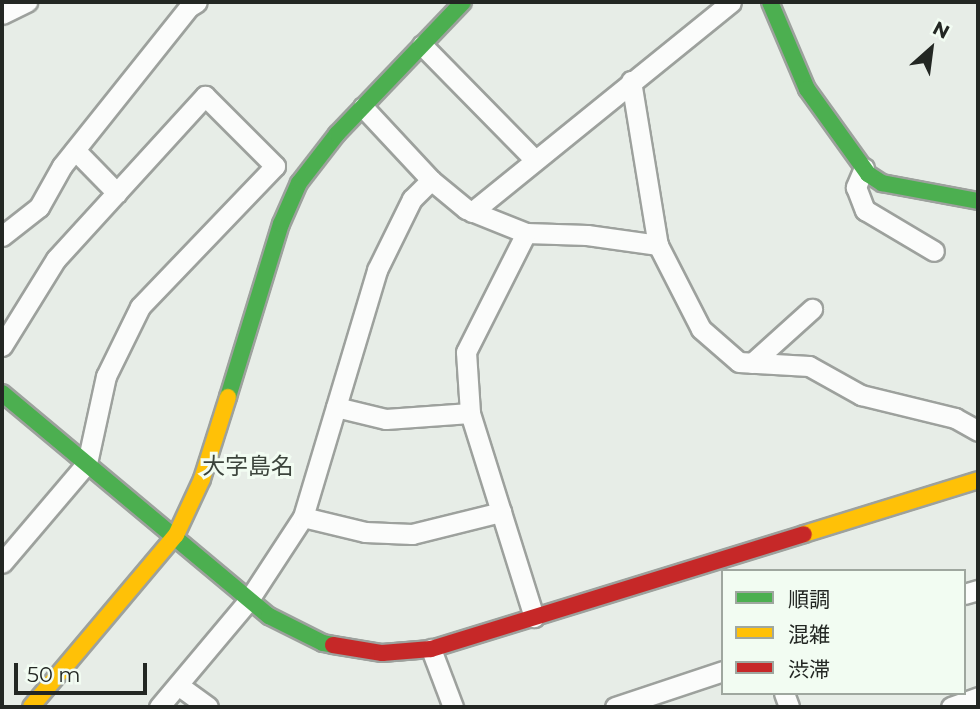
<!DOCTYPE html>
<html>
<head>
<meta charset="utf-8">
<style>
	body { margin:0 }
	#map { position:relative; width:980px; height:709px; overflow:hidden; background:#e7ede7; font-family:Montserrat,"Noto Sans JP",sans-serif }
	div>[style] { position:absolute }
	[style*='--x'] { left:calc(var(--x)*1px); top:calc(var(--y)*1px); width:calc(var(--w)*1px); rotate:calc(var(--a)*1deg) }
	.roads { filter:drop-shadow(2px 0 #9da19d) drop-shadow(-2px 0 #9da19d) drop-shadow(0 2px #9da19d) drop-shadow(0 -2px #9da19d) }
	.street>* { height:19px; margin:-9.5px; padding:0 9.5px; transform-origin:9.5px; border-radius:9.5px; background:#fbfcfb }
	.fast>* { height:16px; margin:-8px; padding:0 8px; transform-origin:8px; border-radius:8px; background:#4caf50 }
	.slow>* { height:16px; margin:-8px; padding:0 8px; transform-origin:8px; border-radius:8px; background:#ffc107 }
	.jam>* { height:16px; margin:-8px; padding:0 8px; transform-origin:8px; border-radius:8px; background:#c62828 }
	span { translate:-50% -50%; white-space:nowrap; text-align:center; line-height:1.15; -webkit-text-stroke:6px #f2fcf2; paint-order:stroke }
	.quarter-label { font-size:23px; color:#3c443c }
	.frame { position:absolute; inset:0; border:4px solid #232723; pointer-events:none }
	.legend { position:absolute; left:721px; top:569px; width:245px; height:126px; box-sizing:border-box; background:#f2fcf2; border:2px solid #9fa79f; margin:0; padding:9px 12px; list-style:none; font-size:21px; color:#232723 }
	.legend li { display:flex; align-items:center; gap:14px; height:35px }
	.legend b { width:35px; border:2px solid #9fa79f }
	.north { position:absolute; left:896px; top:14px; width:70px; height:70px; -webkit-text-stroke:5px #f2fcf2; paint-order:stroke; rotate:28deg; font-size:19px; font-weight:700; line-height:28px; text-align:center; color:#232723 }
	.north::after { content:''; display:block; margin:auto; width:24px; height:32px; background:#232723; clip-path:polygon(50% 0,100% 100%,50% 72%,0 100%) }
	.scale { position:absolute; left:14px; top:663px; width:133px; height:32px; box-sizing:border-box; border:4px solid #232723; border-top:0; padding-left:9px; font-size:21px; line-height:24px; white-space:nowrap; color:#232723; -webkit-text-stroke:5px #f2fcf2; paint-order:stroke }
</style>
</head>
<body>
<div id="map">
	<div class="roads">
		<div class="street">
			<i style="--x:2;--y:14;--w:28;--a:-26"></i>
			<i style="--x:422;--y:45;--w:161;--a:45.5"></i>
			<i style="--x:631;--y:81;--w:166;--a:80.7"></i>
			<i style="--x:658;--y:245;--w:94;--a:62.9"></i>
			<i style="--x:701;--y:329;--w:50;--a:41"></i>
			<i style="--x:739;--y:362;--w:70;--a:3.3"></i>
			<i style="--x:809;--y:366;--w:60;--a:29.1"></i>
			<i style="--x:861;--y:395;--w:97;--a:13.7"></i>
			<i style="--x:955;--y:418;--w:26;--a:29"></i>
			<i style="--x:363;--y:107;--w:100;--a:47"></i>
			<i style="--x:431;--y:180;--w:45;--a:39.6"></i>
			<i style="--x:466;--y:209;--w:65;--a:21.8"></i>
			<i style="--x:526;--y:233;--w:61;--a:1.9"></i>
			<i style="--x:587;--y:235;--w:72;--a:8"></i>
			<i style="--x:75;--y:150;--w:60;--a:45.7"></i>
			<i style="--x:864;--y:168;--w:21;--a:113"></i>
			<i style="--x:856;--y:187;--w:25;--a:69"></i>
			<i style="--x:865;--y:210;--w:80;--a:30.7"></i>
			<i style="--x:472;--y:212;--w:333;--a:-39"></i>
			<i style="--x:526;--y:233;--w:133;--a:116.8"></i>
			<i style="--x:466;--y:352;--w:61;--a:86.2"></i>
			<i style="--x:470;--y:413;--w:214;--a:72.6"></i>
			<i style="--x:2;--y:236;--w:47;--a:-38.1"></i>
			<i style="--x:39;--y:207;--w:47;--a:-60.7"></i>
			<i style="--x:62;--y:166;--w:203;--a:-51.4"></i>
			<i style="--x:189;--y:7;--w:9;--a:-32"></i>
			<i style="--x:2;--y:346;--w:102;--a:-58.2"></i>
			<i style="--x:56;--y:259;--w:221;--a:-47.6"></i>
			<i style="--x:205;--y:96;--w:99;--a:45"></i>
			<i style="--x:275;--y:166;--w:195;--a:133.8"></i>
			<i style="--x:140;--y:307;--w:77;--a:116.2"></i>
			<i style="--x:106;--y:376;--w:89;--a:102.3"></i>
			<i style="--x:87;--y:463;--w:131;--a:130.4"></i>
			<i style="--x:752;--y:363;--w:81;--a:-42"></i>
			<i style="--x:336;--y:407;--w:51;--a:13.5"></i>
			<i style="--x:386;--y:419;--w:84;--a:-4.1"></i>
			<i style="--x:303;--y:517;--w:64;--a:13.6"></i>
			<i style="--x:365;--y:532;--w:47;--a:2.4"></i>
			<i style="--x:412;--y:534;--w:92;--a:-13.9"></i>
			<i style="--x:964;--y:594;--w:15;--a:-16"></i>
			<i style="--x:431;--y:649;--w:62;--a:69.2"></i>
			<i style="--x:178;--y:685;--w:37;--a:36"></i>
			<i style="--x:784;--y:693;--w:15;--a:70"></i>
			<i style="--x:159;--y:707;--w:138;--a:-50"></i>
			<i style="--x:248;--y:601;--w:100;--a:-56.8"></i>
			<i style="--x:303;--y:517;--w:258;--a:-73.3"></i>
			<i style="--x:377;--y:270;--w:79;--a:-63.8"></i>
			<i style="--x:412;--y:199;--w:27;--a:-45"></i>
			<i style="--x:615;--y:707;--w:114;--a:-18.4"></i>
			<i style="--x:951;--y:707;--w:29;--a:-20"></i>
		</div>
		<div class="fast">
			<i style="--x:770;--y:2;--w:95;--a:67"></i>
			<i style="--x:807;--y:89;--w:105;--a:54.3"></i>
			<i style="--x:868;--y:174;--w:17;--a:33"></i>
			<i style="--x:882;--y:183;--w:98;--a:10.6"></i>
			<i style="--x:2;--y:393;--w:348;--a:39.9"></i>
			<i style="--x:269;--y:616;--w:60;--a:26.6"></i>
			<i style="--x:323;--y:643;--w:10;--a:11"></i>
			<i style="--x:228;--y:397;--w:181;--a:-73"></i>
			<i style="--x:281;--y:224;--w:45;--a:-66.3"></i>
			<i style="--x:299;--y:183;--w:62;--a:-52.2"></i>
			<i style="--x:337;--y:134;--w:182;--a:-46.3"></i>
		</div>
		<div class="slow">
			<i style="--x:804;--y:534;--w:182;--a:-17.2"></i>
			<i style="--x:31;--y:707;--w:225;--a:-49.9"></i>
			<i style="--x:176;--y:535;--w:62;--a:-65.1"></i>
			<i style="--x:202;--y:479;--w:86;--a:-72.4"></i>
		</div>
		<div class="jam">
			<i style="--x:333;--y:645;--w:50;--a:9.3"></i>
			<i style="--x:382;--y:653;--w:49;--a:-4.7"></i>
			<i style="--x:431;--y:649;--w:390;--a:-17.1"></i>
		</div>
	</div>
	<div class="quarter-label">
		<span style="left:248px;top:466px">大字島名</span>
	</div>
	<div class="frame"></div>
	<ul class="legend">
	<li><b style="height:9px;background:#4caf50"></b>順調</li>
	<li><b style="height:9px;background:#ffc107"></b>混雑</li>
	<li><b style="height:9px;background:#c62828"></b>渋滞</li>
	</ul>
	<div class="north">N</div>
	<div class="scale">50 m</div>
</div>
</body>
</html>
